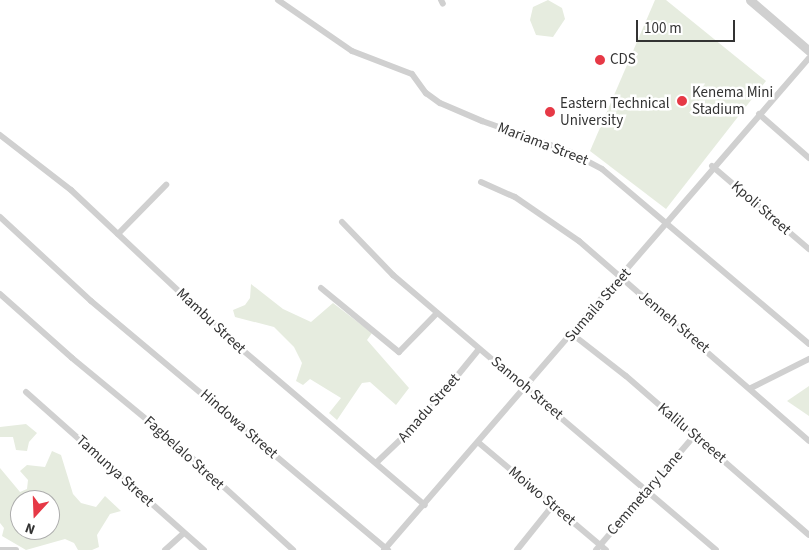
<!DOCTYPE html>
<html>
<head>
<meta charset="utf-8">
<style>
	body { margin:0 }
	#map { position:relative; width:809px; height:550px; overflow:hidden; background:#fff; font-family:"Source Sans 3",sans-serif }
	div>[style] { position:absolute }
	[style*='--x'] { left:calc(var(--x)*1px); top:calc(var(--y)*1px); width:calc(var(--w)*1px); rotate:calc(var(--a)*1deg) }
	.green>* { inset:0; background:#e6ecdf }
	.minor>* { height:6px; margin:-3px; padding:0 3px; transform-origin:3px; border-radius:3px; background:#d0d0d0 }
	.tertiary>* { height:9px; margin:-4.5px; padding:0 4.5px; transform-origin:4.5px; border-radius:4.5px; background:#d0d0d0 }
	.dots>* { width:14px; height:14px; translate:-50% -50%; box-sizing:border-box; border:2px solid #fff; border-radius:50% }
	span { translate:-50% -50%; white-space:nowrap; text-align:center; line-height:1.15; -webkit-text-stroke:5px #fff; paint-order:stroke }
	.poi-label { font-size:15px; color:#333 }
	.left { translate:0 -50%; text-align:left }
	.street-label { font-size:15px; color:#333 }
	.north { position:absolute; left:10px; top:490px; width:50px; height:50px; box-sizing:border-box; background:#fff; border:1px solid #adadad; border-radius:50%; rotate:200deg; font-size:14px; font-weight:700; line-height:20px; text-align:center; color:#333 }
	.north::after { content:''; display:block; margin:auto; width:18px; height:22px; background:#e63946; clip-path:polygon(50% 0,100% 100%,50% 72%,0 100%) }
	.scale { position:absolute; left:636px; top:20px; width:99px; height:22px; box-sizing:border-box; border:2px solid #333; border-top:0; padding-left:6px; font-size:15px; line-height:18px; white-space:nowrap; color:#333; -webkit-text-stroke:4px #fff; paint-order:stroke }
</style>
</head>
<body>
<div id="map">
	<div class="green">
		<i style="clip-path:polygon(548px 0,562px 8px,565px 19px,553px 37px,536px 35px,530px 20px,533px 7px)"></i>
		<i style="clip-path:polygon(655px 0,666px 0,766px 81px,666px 209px,590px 151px)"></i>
		<i style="clip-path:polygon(251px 284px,283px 309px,311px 322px,333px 303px,372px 333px,367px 340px,409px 388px,396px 405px,370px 382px,362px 383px,337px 420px,329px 413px,341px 398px,310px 379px,303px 385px,296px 381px,302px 363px,294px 347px,274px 327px,235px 317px,233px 310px,245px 305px,250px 298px)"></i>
		<i style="clip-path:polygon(809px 386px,809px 416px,787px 401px)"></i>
		<i style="clip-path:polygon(26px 424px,37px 433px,29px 442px,27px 451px,16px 450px,13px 437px,0 437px,0 427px)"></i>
		<i style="clip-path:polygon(evenodd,52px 451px,61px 455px,73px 494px,81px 503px,96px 507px,105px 496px,121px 511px,110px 514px,97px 535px,99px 547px,92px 550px,78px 550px,74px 543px,65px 539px,26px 550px,2px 536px,4px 528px,0 523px,0 468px,20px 492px,27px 489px,28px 480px,20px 471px,27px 465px,45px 467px,52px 451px,20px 500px,50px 500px,50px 530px,20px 530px,20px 500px)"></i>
	</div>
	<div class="minor">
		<i style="--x:278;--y:0;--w:90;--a:34.6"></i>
		<i style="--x:352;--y:51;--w:64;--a:21"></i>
		<i style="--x:412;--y:74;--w:24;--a:54"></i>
		<i style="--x:426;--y:93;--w:17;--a:36"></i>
		<i style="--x:440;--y:103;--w:46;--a:23.2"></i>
		<i style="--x:482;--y:121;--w:93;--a:19.4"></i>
		<i style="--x:570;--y:152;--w:36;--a:28"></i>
		<i style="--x:602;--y:169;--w:271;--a:40.2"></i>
		<i style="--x:441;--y:0;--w:4;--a:63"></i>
		<i style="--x:759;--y:114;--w:67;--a:41.3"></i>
		<i style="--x:0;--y:135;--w:90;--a:37.8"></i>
		<i style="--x:71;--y:190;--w:221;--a:43.2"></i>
		<i style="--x:232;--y:341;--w:253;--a:40.4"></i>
		<i style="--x:712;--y:166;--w:128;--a:40.6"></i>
		<i style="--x:481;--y:182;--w:37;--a:24"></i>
		<i style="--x:515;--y:197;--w:78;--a:34.5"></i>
		<i style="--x:579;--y:241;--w:305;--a:41"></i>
		<i style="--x:0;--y:217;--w:124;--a:42.7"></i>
		<i style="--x:91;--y:301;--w:388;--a:40"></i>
		<i style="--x:342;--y:222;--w:74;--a:46.1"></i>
		<i style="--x:393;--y:275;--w:424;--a:40.4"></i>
		<i style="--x:118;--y:234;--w:69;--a:-45.6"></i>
		<i style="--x:321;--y:288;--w:101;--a:39.4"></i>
		<i style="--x:399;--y:352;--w:54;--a:-45.7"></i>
		<i style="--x:0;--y:294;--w:96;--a:41.6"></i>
		<i style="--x:72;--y:358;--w:140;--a:39.5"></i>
		<i style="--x:180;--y:447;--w:153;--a:42.3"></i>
		<i style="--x:572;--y:334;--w:68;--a:37.9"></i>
		<i style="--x:626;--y:376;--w:242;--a:41"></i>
		<i style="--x:751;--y:388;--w:65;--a:-26.6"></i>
		<i style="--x:26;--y:392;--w:238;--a:41.6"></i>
		<i style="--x:479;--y:443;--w:166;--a:40.1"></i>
		<i style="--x:376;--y:463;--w:64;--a:-43.7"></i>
		<i style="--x:422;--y:419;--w:90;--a:-50.8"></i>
		<i style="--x:0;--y:550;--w:16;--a:0"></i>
		<i style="--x:165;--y:550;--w:25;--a:-42"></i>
		<i style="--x:384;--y:550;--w:650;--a:-49.18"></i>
		<i style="--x:517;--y:550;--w:58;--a:-51.3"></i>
		<i style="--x:596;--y:550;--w:150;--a:-49.3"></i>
	</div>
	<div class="tertiary">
		<i style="--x:750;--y:0;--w:78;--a:40.8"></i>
	</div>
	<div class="dots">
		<i style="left:600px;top:60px;background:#e63946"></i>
		<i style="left:682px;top:101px;background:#e63946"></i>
		<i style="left:550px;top:112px;background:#e63946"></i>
	</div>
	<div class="poi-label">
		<span class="left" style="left:610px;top:60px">CDS</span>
		<span class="left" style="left:692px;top:101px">Kenema Mini<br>Stadium</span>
		<span class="left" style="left:560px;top:112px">Eastern Technical<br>University</span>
	</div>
	<div class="street-label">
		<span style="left:543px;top:144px;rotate:21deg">Mariama Street</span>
		<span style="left:761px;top:208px;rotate:41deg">Kpoli Street</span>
		<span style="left:598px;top:305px;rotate:-49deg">Sumaila Street</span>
		<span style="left:211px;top:321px;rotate:43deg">Mambu Street</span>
		<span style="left:674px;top:322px;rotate:40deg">Jenneh Street</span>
		<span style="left:527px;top:388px;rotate:40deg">Sannoh Street</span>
		<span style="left:429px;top:408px;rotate:-49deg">Amadu Street</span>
		<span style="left:239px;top:424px;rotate:41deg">Hindowa Street</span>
		<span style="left:692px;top:433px;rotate:40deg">Kalilu Streeet</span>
		<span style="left:184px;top:453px;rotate:42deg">Fagbelalo Street</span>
		<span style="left:115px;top:471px;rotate:42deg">Tamunya Street</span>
		<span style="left:645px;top:493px;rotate:-49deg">Cemmetary Lane</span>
		<span style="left:542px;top:496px;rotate:40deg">Moiwo Street</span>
	</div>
	<div class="north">N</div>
	<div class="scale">100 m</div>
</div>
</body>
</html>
